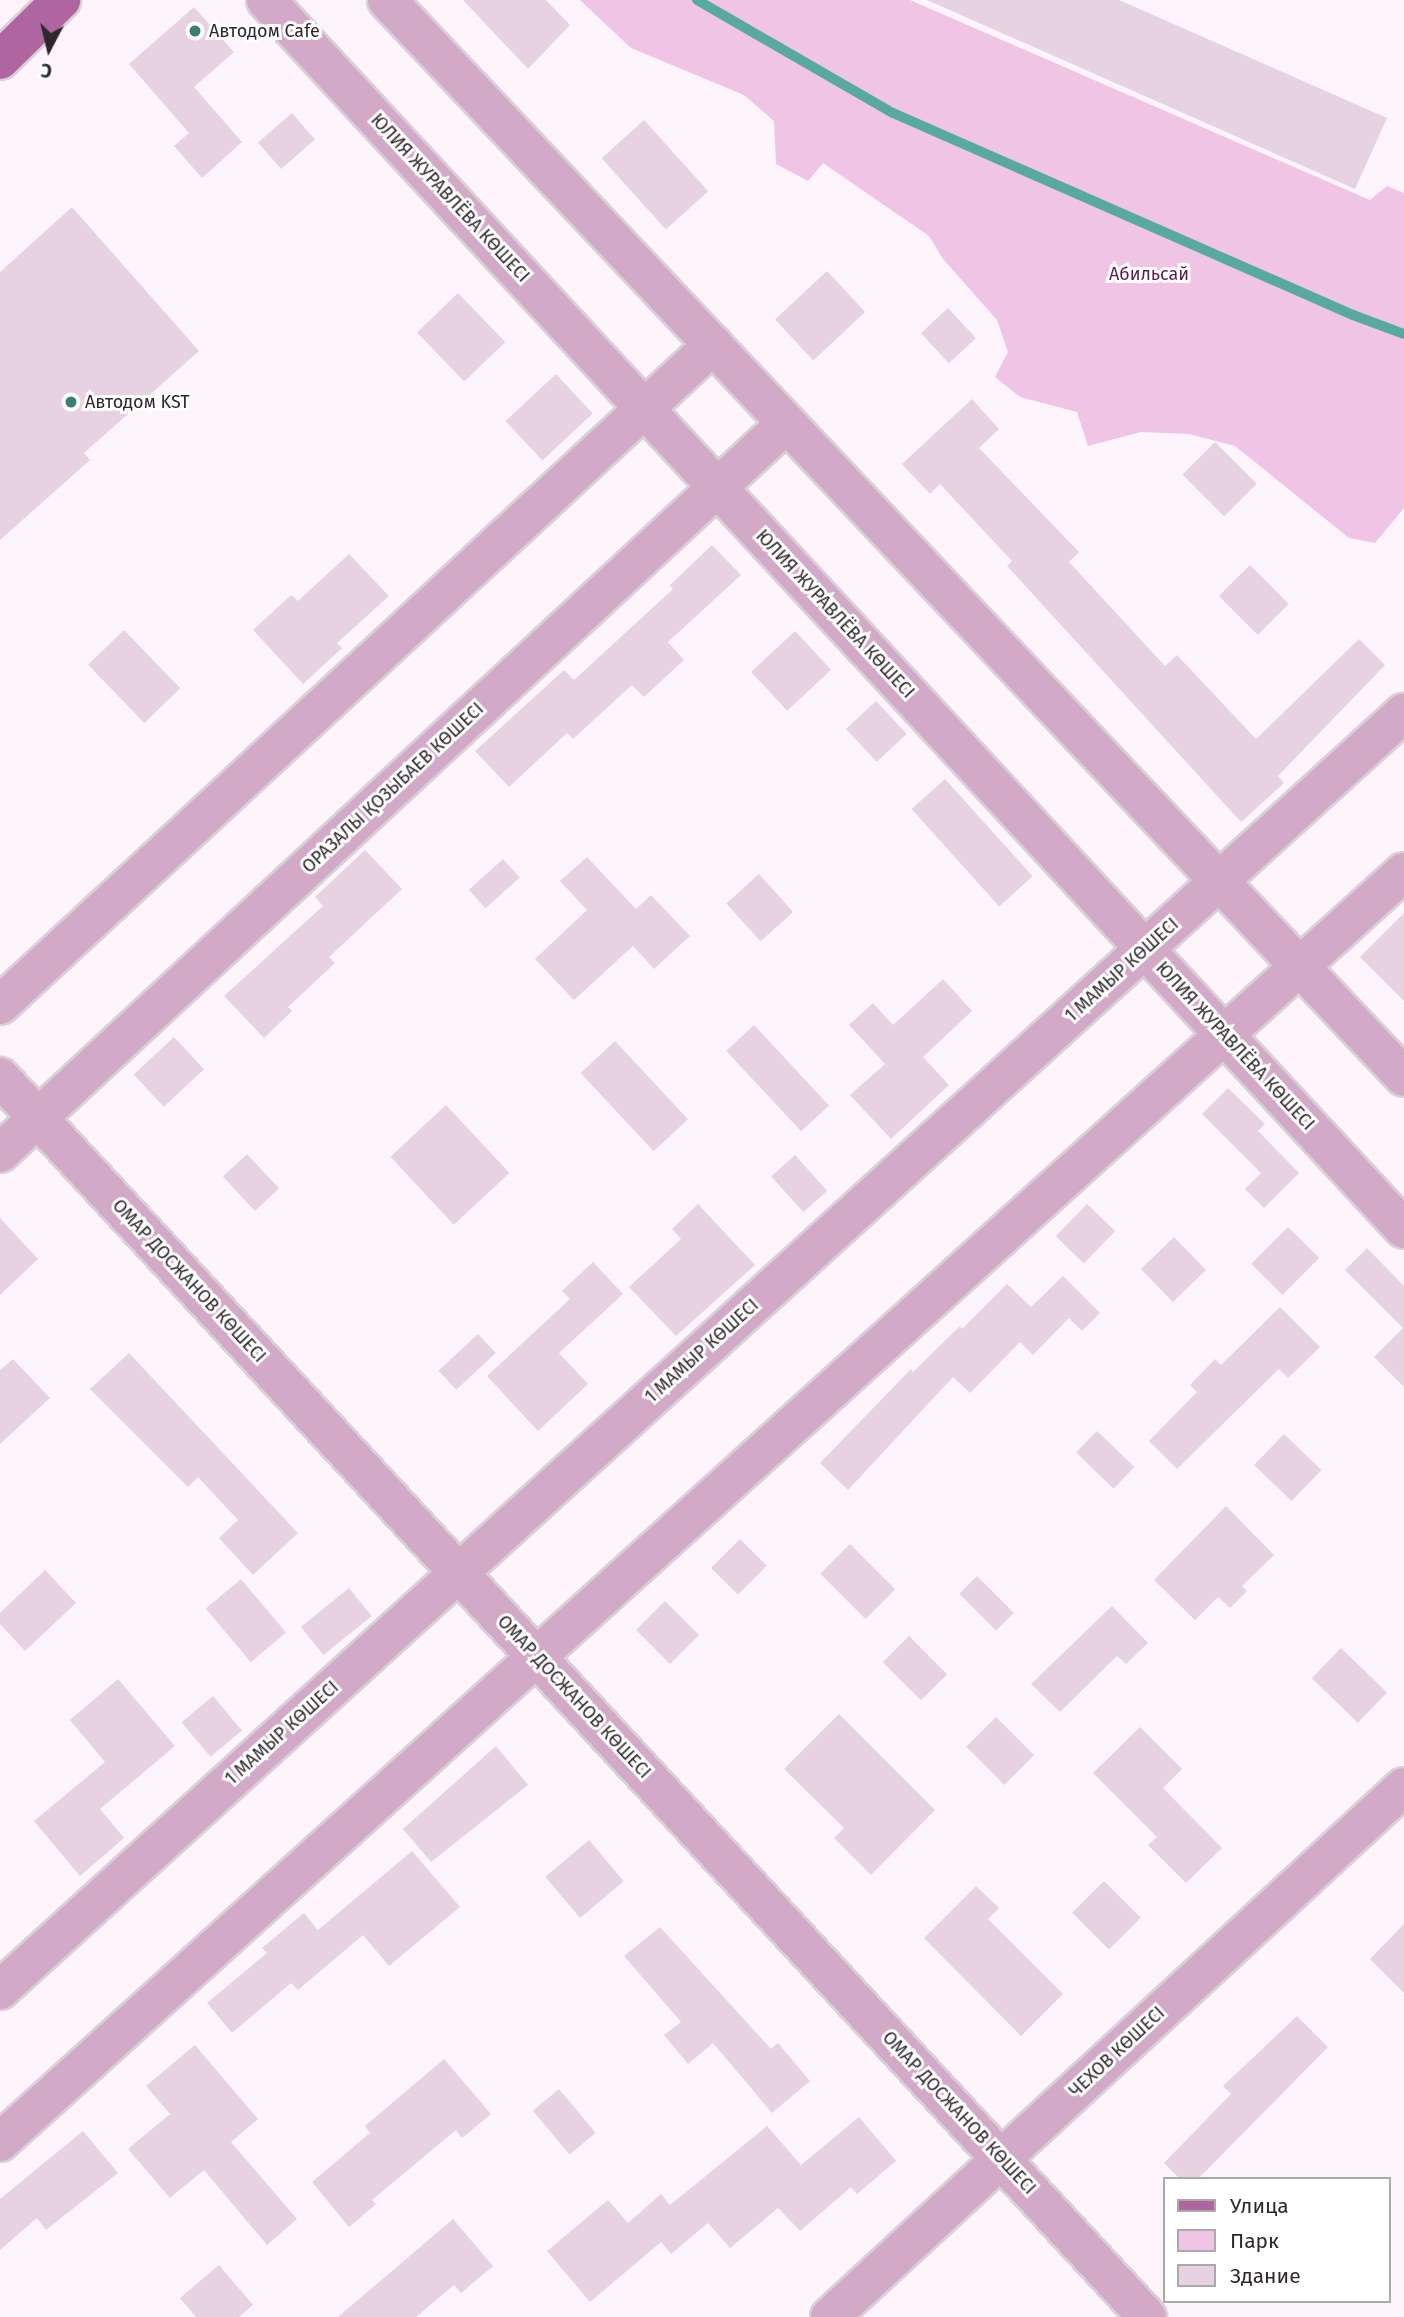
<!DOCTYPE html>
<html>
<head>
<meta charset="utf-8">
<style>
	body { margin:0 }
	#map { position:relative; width:1404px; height:2317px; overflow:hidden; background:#fef5fc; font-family:"Fira Sans",sans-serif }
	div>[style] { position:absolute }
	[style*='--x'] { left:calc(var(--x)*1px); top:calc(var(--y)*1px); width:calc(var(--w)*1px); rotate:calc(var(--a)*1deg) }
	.green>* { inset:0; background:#f0c4e5 }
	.stream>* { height:10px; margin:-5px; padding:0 5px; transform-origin:5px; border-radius:5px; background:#59aa9e }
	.building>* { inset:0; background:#e7d2e2; transform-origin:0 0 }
	.roads { filter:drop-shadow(2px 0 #d9d0d7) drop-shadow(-2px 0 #d9d0d7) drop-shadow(0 2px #d9d0d7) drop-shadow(0 -2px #d9d0d7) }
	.minor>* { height:38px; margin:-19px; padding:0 19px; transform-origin:19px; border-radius:19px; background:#d3a9c8 }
	.major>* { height:38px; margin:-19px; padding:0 19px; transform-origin:19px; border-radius:19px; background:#af659f }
	.dots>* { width:19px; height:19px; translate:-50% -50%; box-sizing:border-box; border:4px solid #fff; border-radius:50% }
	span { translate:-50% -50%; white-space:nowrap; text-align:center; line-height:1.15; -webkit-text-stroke:6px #fff; paint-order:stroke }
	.poi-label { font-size:18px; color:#2f272d }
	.left { translate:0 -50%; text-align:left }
	.street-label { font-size:18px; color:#2f272d }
	.park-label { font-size:18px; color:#5b1c50 }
	.legend { position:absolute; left:1163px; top:2177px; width:228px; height:126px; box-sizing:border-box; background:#fff; border:2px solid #aca9ab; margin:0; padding:9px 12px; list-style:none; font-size:21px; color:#2f272d }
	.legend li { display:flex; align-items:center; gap:14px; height:35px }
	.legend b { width:35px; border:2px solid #aca9ab }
	.north { position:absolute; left:14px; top:14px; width:70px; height:70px; -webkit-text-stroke:5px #fff; paint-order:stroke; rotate:187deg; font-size:19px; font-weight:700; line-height:28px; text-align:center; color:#2f272d }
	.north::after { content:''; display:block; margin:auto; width:24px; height:32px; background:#2f272d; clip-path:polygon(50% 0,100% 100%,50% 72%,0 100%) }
</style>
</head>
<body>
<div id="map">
	<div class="green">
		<i style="clip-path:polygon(580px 0,910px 0,1370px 200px,1387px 186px,1404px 193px,1404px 508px,1375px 543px,1349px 538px,1235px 446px,1189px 434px,1141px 432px,1088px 446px,1077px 412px,1020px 397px,995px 377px,1008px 352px,997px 320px,943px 259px,929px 236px,823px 163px,808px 181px,776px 164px,774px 121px,744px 95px,631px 48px)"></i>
	</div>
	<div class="stream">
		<i style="--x:697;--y:0;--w:226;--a:30"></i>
		<i style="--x:893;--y:113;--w:502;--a:23.71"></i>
		<i style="--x:1353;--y:315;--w:54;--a:20.4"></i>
	</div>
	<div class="building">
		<i style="clip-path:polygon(463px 0,546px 0,570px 25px,528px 69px)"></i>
		<i style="clip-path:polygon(927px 0,1119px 0,1387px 118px,1355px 189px)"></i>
		<i style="clip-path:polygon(194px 7px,234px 52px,194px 87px,242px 142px,202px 178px,174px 146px,189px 133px,129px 64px)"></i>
		<i style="left:292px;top:113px;width:35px;height:45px;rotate:49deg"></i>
		<i style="left:644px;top:120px;width:96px;height:57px;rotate:48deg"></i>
		<i style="clip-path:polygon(72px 207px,199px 351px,84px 453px,90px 460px,0 540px,0 272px)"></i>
		<i style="left:827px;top:271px;width:56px;height:71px;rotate:47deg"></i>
		<i style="left:458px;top:293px;width:68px;height:57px;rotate:46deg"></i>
		<i style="left:948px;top:308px;width:41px;height:37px;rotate:47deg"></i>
		<i style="left:556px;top:374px;width:54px;height:69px;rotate:47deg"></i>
		<i style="clip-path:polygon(972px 399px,999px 429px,979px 448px,1079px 552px,1069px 562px,1165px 666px,1177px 655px,1256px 739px,1359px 639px,1385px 665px,1278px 776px,1284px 783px,1241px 822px,1007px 566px,1012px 561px,940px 484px,930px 494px,902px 464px)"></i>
		<i style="left:1215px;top:442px;width:59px;height:46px;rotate:45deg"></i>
		<i style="clip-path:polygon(712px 545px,741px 575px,668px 642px,684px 660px,644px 697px,632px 685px,573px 739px,567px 733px,509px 787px,475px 751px,564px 670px,574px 680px,673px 589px,670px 585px)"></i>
		<i style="clip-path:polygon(349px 554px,389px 596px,337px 643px,342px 648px,303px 684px,253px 630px,291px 595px,298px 601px)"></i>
		<i style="left:1250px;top:565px;width:55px;height:44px;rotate:45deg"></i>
		<i style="left:124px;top:630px;width:81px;height:50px;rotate:46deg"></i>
		<i style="left:795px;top:631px;width:53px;height:60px;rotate:47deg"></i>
		<i style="left:876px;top:701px;width:45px;height:41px;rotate:47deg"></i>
		<i style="left:945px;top:779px;width:131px;height:45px;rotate:48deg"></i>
		<i style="clip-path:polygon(365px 850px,402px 889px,329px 957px,335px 963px,288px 1007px,292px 1011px,264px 1038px,224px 996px,323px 906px,315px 897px)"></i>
		<i style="clip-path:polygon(587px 857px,636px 909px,651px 895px,690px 936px,654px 969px,633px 946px,574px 1000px,535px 959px,587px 910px,560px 881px)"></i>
		<i style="left:503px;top:859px;width:25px;height:46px;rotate:48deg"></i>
		<i style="left:759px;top:874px;width:51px;height:44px;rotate:48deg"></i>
		<i style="clip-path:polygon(1404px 913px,1404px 1001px,1360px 957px)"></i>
		<i style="clip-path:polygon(943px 979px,972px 1011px,923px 1057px,949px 1085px,891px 1139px,850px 1095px,885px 1064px,849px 1025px,873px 1003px,893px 1025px)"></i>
		<i style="left:754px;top:1025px;width:110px;height:38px;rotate:47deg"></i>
		<i style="left:174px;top:1037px;width:44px;height:55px;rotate:47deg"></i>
		<i style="left:615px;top:1041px;width:107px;height:47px;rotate:47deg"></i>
		<i style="clip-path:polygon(1228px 1088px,1265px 1124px,1258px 1131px,1299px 1173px,1264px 1208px,1245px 1189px,1261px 1173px,1202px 1114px)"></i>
		<i style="left:446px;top:1105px;width:93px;height:76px;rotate:47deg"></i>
		<i style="left:247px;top:1154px;width:47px;height:33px;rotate:47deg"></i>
		<i style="left:795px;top:1155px;width:48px;height:32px;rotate:48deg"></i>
		<i style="clip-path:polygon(698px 1204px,755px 1265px,676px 1336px,629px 1287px,681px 1239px,672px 1229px)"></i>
		<i style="left:1087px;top:1204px;width:39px;height:45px;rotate:44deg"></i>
		<i style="clip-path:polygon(0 1218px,38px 1259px,0 1295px)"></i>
		<i style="left:1288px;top:1227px;width:44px;height:52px;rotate:45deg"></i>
		<i style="left:1174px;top:1237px;width:46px;height:46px;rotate:46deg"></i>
		<i style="clip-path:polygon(1367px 1248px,1404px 1286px,1404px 1387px,1374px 1357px,1403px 1328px,1345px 1270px)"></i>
		<i style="clip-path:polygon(593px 1262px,623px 1294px,559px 1353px,588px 1384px,538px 1431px,487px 1376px,570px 1299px,562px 1291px)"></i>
		<i style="clip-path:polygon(1063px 1276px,1100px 1313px,1082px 1331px,1069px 1318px,1033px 1355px,1020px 1342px,970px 1393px,953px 1377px,848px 1490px,820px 1463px,911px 1369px,913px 1372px,960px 1326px,962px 1329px,1007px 1284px,1031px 1307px)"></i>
		<i style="clip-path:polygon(1280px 1307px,1320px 1347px,1288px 1378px,1279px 1369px,1177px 1469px,1149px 1441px,1197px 1392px,1190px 1385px,1215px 1359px,1221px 1365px)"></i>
		<i style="left:478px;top:1334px;width:26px;height:54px;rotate:47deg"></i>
		<i style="clip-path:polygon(129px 1353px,298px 1533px,253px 1575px,219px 1538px,238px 1520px,198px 1477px,188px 1487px,90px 1389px)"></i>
		<i style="clip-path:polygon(13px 1359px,50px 1398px,0 1444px,0 1370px)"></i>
		<i style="left:1097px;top:1431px;width:52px;height:30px;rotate:44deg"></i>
		<i style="left:1284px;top:1434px;width:52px;height:43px;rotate:44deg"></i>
		<i style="clip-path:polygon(1226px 1506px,1274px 1555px,1242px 1586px,1247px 1591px,1230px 1608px,1218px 1597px,1195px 1620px,1154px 1580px)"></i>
		<i style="left:740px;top:1539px;width:38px;height:41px;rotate:45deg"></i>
		<i style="left:850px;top:1544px;width:64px;height:42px;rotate:45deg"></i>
		<i style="clip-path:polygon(45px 1570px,76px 1603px,25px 1651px,0 1624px,0 1613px)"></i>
		<i style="left:977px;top:1576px;width:52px;height:25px;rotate:45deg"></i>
		<i style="left:241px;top:1579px;width:70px;height:46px;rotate:50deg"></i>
		<i style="left:349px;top:1588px;width:36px;height:62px;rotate:51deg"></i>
		<i style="left:665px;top:1601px;width:48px;height:41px;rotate:45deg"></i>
		<i style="clip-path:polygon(1112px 1606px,1148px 1643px,1126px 1664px,1117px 1656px,1060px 1712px,1031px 1684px)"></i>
		<i style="left:909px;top:1636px;width:54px;height:37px;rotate:45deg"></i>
		<i style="left:1341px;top:1648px;width:64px;height:42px;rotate:44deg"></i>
		<i style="clip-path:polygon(118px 1679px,175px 1746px,100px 1809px,124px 1838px,80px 1876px,34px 1821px,105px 1762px,70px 1720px)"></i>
		<i style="left:213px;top:1696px;width:45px;height:41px;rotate:50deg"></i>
		<i style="clip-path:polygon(839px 1714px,935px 1810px,871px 1875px,834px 1838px,844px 1828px,784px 1769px)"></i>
		<i style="left:996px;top:1717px;width:54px;height:42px;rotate:45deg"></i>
		<i style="clip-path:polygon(1140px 1727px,1182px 1769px,1163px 1788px,1222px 1848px,1186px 1883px,1148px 1845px,1157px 1837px,1093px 1773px)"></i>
		<i style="clip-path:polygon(496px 1746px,528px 1785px,431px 1862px,403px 1829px)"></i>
		<i style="left:589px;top:1840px;width:54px;height:57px;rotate:50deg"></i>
		<i style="clip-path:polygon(412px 1851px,460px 1907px,389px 1966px,363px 1935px,298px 1990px,291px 1983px,232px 2033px,207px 2003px,267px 1953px,262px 1948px,304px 1913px,318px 1930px)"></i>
		<i style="left:1104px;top:1881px;width:52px;height:45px;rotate:45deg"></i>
		<i style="clip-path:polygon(976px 1886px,999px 1908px,988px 1919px,1063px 1994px,1021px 2036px,924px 1938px)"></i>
		<i style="clip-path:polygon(1404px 1924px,1404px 1993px,1370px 1959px)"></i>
		<i style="clip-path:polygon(660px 1927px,771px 2049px,778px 2043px,810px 2081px,772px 2113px,713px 2043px,688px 2064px,664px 2035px,681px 2022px,624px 1956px)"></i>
		<i style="clip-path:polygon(1297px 2016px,1328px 2047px,1198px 2179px,1180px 2179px,1164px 2163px,1231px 2094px,1223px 2086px)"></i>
		<i style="clip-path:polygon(195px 2045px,258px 2119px,231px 2142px,297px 2219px,267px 2245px,204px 2170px,170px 2198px,128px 2149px,170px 2114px,146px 2086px)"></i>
		<i style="clip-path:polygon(444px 2059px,491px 2114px,462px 2138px,456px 2130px,372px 2200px,376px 2204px,349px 2227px,312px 2182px,370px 2133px,365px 2126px)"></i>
		<i style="left:559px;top:2089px;width:57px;height:34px;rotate:50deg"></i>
		<i style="clip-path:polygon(859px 2117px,896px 2161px,857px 2194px,851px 2187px,800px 2231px,778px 2208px,730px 2248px,708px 2223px,671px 2254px,661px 2242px,590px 2302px,547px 2251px,608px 2200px,628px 2223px,661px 2194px,670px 2205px,767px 2126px,801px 2165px)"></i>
		<i style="clip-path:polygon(83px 2131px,118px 2173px,46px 2230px,37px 2218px,0 2250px,0 2199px)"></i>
		<i style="clip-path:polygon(453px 2219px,493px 2266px,461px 2293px,454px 2285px,416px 2317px,338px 2317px)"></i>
		<i style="clip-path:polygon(219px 2265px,253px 2305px,239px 2317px,196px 2317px,180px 2298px)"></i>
	</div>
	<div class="roads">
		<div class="minor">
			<i style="--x:266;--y:0;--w:1675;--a:47.2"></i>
			<i style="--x:387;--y:0;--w:1481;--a:46.64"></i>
			<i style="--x:0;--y:1005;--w:972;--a:-42.79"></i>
			<i style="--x:0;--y:1077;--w:1689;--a:47.23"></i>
			<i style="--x:0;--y:1153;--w:1073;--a:-42.85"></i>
			<i style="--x:0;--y:1990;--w:1898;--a:-42.29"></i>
			<i style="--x:0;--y:2142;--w:1893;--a:-42.13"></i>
			<i style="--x:830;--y:2317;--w:781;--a:-42.72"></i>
		</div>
		<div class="major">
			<i style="--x:0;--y:60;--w:86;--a:-44.5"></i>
		</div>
	</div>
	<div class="dots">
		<i style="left:195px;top:31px;background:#397f75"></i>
		<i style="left:71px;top:402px;background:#397f75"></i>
	</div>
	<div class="poi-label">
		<span class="left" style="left:209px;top:31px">Автодом Cafe</span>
		<span class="left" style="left:85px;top:402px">Автодом KST</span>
	</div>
	<div class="street-label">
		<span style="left:450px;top:198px;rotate:47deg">ЮЛИЯ ЖУРАВЛЁВА КӨШЕСІ</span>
		<span style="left:835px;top:614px;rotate:47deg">ЮЛИЯ ЖУРАВЛЁВА КӨШЕСІ</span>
		<span style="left:393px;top:788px;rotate:-43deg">ОРАЗАЛЫ ҚОЗЫБАЕВ КӨШЕСІ</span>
		<span style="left:1122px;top:970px;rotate:-42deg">1 МАМЫР КӨШЕСІ</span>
		<span style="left:1235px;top:1046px;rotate:47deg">ЮЛИЯ ЖУРАВЛЁВА КӨШЕСІ</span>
		<span style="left:189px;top:1281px;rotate:47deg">ОМАР ДОСЖАНОВ КӨШЕСІ</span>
		<span style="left:702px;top:1351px;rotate:-42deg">1 МАМЫР КӨШЕСІ</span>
		<span style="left:574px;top:1697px;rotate:47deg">ОМАР ДОСЖАНОВ КӨШЕСІ</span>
		<span style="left:282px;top:1733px;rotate:-42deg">1 МАМЫР КӨШЕСІ</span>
		<span style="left:1117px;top:2052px;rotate:-43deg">ЧЕХОВ КӨШЕСІ</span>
		<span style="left:959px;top:2113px;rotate:47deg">ОМАР ДОСЖАНОВ КӨШЕСІ</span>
	</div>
	<div class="park-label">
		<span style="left:1149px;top:274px">Абильсай</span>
	</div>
	<ul class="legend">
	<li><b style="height:9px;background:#af659f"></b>Улица</li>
	<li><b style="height:19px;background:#f0c4e5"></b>Парк</li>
	<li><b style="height:19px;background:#e7d2e2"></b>Здание</li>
	</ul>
	<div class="north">С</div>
</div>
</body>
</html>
